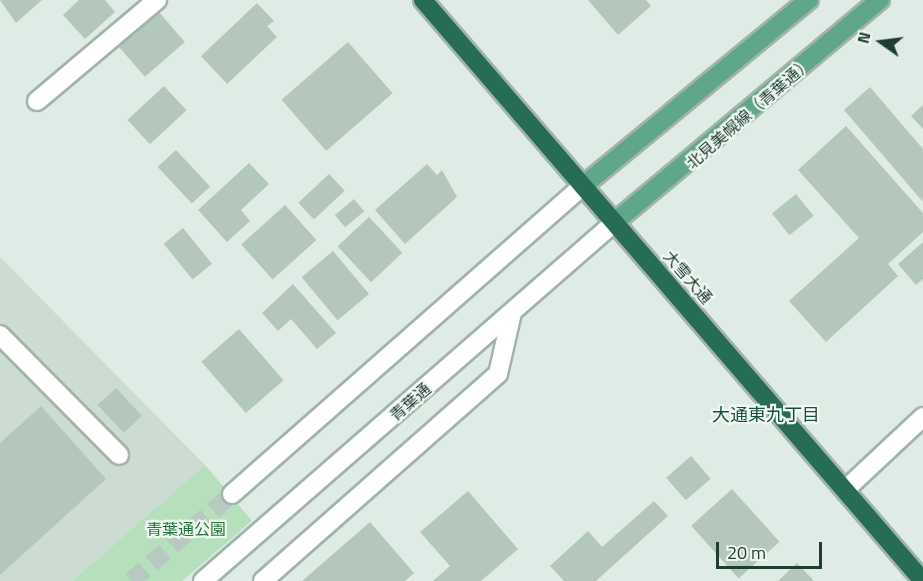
<!DOCTYPE html>
<html>
<head>
<meta charset="utf-8">
<style>
	body { margin:0 }
	#map { position:relative; width:923px; height:581px; overflow:hidden; background:#dfece5; font-family:"Titillium Web","Noto Sans JP",sans-serif }
	div>[style] { position:absolute }
	[style*='--x'] { left:calc(var(--x)*1px); top:calc(var(--y)*1px); width:calc(var(--w)*1px); rotate:calc(var(--a)*1deg) }
	.built>* { inset:0; background:#cddcd3 }
	.green>* { inset:0; background:#b6e0bb }
	.building>* { inset:0; background:#b4c7bd; transform-origin:0 0 }
	.minor-tunnel>* { height:18px; margin-top:-9px; transform-origin:0; background:repeating-linear-gradient(90deg,#b8c9c1 0 18px,transparent 0 27px) }
	.roads { filter:drop-shadow(2px 0 #a1b4ab) drop-shadow(-2px 0 #a1b4ab) drop-shadow(0 2px #a1b4ab) drop-shadow(0 -2px #a1b4ab) }
	.minor>* { height:18px; margin:-9px; padding:0 9px; transform-origin:9px; border-radius:9px; background:#fff }
	.major>* { height:18px; margin:-9px; padding:0 9px; transform-origin:9px; border-radius:9px; background:#5fa68a }
	.highway>* { height:18px; margin:-9px; padding:0 9px; transform-origin:9px; border-radius:9px; background:#276d55 }
	span { translate:-50% -50%; white-space:nowrap; text-align:center; line-height:1.15; -webkit-text-stroke:4.5px #f0f8f3; paint-order:stroke }
	.street-label { font-size:16px; color:#1e3e31 }
	.park-label { font-size:16px; color:#247939 }
	.neighbourhood-label { font-size:18px; color:#18523c }
	.north { position:absolute; left:851px; top:12px; width:60px; height:60px; -webkit-text-stroke:4px #f0f8f3; paint-order:stroke; rotate:284deg; font-size:16px; font-weight:700; line-height:24px; text-align:center; color:#1e3e31 }
	.north::after { content:''; display:block; margin:auto; width:21px; height:27px; background:#1e3e31; clip-path:polygon(50% 0,100% 100%,50% 72%,0 100%) }
	.scale { position:absolute; left:716px; top:542px; width:106px; height:27px; box-sizing:border-box; border:3px solid #1e3e31; border-top:0; padding-left:8px; font-size:18px; line-height:21px; white-space:nowrap; color:#1e3e31; -webkit-text-stroke:4px #f0f8f3; paint-order:stroke }
</style>
</head>
<body>
<div id="map">
	<div class="built">
		<i style="clip-path:polygon(0 257px,205px 465px,72px 581px,0 581px)"></i>
	</div>
	<div class="green">
		<i style="clip-path:polygon(205px 465px,252px 521px,182px 581px,72px 581px)"></i>
	</div>
	<div class="building">
		<i style="clip-path:polygon(0 0,42px 0,16px 23px)"></i>
		<i style="clip-path:polygon(79px 0,105px 0,115px 12px,85px 39px,63px 15px)"></i>
		<i style="clip-path:polygon(588px 0,646px 0,651px 6px,618px 35px)"></i>
		<i style="clip-path:polygon(257px 3px,274px 21px,267px 26px,277px 37px,227px 84px,201px 56px)"></i>
		<i style="left:158px;top:11px;width:41px;height:53px;rotate:49deg"></i>
		<i style="left:348px;top:42px;width:68px;height:88px;rotate:49deg"></i>
		<i style="left:164px;top:86px;width:33px;height:50px;rotate:47deg"></i>
		<i style="clip-path:polygon(870px 87px,923px 149px,923px 202px,844px 110px)"></i>
		<i style="clip-path:polygon(923px 105px,923px 129px,911px 116px)"></i>
		<i style="clip-path:polygon(846px 126px,923px 213px,923px 232px,888px 264px,898px 276px,826px 342px,789px 301px,859px 238px,798px 170px)"></i>
		<i style="left:176px;top:150px;width:50px;height:25px;rotate:47deg"></i>
		<i style="clip-path:polygon(249px 163px,269px 184px,241px 210px,250px 221px,227px 242px,198px 210px)"></i>
		<i style="clip-path:polygon(427px 164px,437px 175px,442px 170px,457px 197px,405px 244px,375px 210px)"></i>
		<i style="left:329px;top:174px;width:23px;height:42px;rotate:47deg"></i>
		<i style="left:796px;top:194px;width:28px;height:31px;rotate:51deg"></i>
		<i style="left:354px;top:199px;width:16px;height:25px;rotate:50deg"></i>
		<i style="left:285px;top:205px;width:47px;height:59px;rotate:48deg"></i>
		<i style="left:369px;top:217px;width:49px;height:43px;rotate:47deg"></i>
		<i style="left:183px;top:228px;width:46px;height:25px;rotate:51deg"></i>
		<i style="clip-path:polygon(923px 242px,923px 279px,916px 285px,898px 264px)"></i>
		<i style="left:333px;top:251px;width:56px;height:41px;rotate:50deg"></i>
		<i style="clip-path:polygon(293px 284px,336px 333px,317px 349px,291px 319px,278px 331px,262px 313px)"></i>
		<i style="left:239px;top:329px;width:68px;height:50px;rotate:49deg"></i>
		<i style="left:116px;top:388px;width:38px;height:25px;rotate:47deg"></i>
		<i style="clip-path:polygon(41px 406px,106px 479px,0 575px,0 443px)"></i>
		<i style="left:691px;top:456px;width:30px;height:33px;rotate:49deg"></i>
		<i style="left:732px;top:489px;width:71px;height:55px;rotate:48deg"></i>
		<i style="clip-path:polygon(468px 491px,518px 549px,481px 581px,433px 581px,450px 566px,420px 532px)"></i>
		<i style="clip-path:polygon(654px 501px,668px 516px,596px 581px,564px 581px,550px 566px,588px 531px,602px 547px)"></i>
		<i style="clip-path:polygon(370px 522px,414px 573px,405px 581px,302px 581px)"></i>
		<i style="clip-path:polygon(797px 563px,814px 581px,778px 581px)"></i>
	</div>
	<div class="minor-tunnel">
		<i style="--x:131;--y:581;--w:133;--a:-40.7"></i>
	</div>
	<div class="roads">
		<div class="minor">
			<i style="--x:37;--y:101;--w:157;--a:-40.1"></i>
			<i style="--x:0;--y:335;--w:169;--a:45.2"></i>
			<i style="--x:845;--y:490;--w:107;--a:-43.1"></i>
			<i style="--x:232;--y:494;--w:467;--a:-41.3"></i>
			<i style="--x:203;--y:581;--w:546;--a:-41.07"></i>
			<i style="--x:263;--y:581;--w:313;--a:-41.4"></i>
			<i style="--x:498;--y:374;--w:63;--a:-77.1"></i>
		</div>
		<div class="major">
			<i style="--x:583;--y:186;--w:293;--a:-39.5"></i>
			<i style="--x:615;--y:222;--w:346;--a:-40"></i>
		</div>
		<div class="highway">
			<i style="--x:423;--y:0;--w:767;--a:49.29"></i>
		</div>
	</div>
	<div class="street-label">
		<span style="left:749px;top:113px;rotate:-41deg">北見美幌線（青葉通）</span>
		<span style="left:688px;top:277px;rotate:49deg">大雪大通</span>
		<span style="left:410px;top:402px;rotate:-41deg">青葉通</span>
	</div>
	<div class="park-label">
		<span style="left:186px;top:529px">青葉通公園</span>
	</div>
	<div class="neighbourhood-label">
		<span style="left:766px;top:415px">大通東九丁目</span>
	</div>
	<div class="north">N</div>
	<div class="scale">20 m</div>
</div>
</body>
</html>
